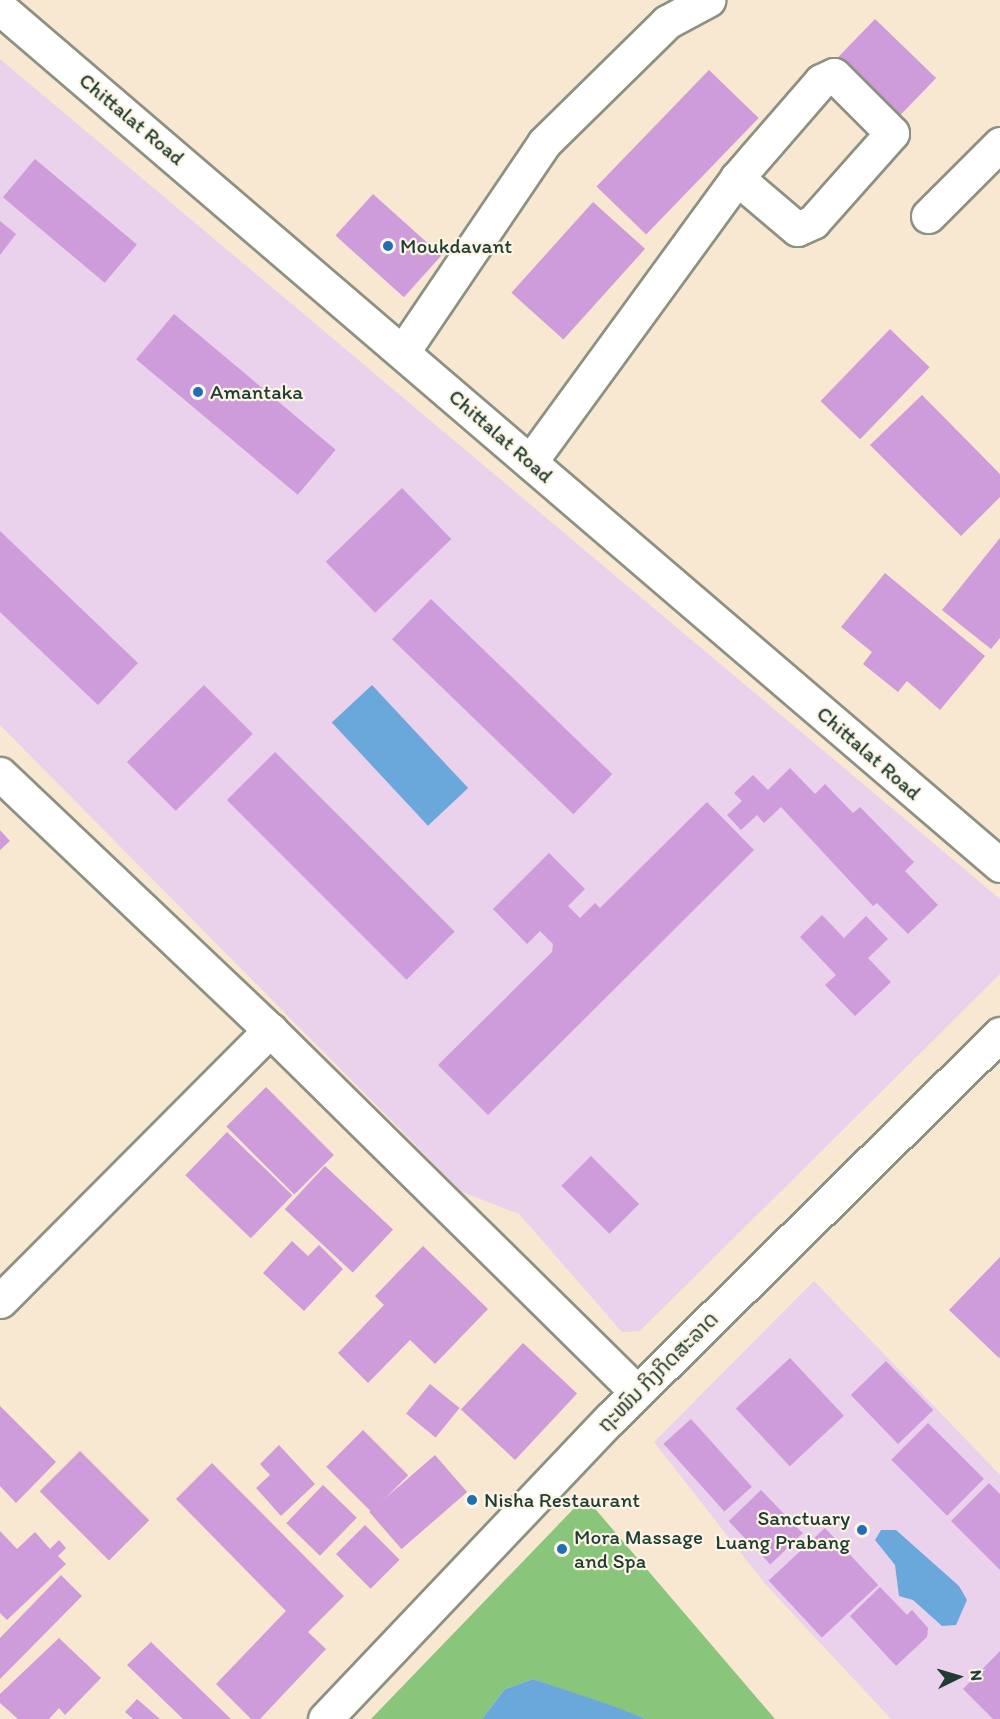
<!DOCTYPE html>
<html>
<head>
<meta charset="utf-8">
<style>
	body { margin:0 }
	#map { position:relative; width:1000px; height:1719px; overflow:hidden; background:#f8e8d1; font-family:Itim,"Noto Sans Lao",sans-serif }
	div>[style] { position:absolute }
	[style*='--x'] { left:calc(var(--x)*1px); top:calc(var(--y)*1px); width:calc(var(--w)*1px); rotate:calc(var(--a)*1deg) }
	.built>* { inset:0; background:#ead1ec }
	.green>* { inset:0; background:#89c57a }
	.water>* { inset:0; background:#6aa8dc; transform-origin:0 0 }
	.building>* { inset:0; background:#ce9bdb; transform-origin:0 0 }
	.roads { filter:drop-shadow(2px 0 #8c9282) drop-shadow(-2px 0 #8c9282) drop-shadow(0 2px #8c9282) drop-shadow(0 -2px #8c9282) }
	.minor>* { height:33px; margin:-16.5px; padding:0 16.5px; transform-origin:16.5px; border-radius:16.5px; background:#fff }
	.dots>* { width:16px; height:16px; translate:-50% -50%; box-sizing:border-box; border:3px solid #fcf5e5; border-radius:50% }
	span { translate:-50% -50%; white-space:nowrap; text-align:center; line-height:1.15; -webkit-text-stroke:4.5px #fcf5e5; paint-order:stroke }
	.street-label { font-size:21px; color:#1f3d34 }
	.poi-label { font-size:21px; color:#1f3d34 }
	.left { translate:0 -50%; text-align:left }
	.right { translate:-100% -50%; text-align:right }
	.north { position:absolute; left:928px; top:1647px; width:60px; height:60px; -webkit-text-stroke:4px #fcf5e5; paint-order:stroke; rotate:85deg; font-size:16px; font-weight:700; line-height:24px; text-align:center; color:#1f3d34 }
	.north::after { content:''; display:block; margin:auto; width:21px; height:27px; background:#1f3d34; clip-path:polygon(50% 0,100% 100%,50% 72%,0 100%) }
</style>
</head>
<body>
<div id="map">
	<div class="built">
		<i style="clip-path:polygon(0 59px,1000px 899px,1000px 974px,640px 1331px,622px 1332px,519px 1214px,462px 1192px,0 725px)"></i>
		<i style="clip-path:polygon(814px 1281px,1000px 1475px,1000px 1719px,891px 1719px,766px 1585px,654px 1442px)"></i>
	</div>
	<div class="green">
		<i style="clip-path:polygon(585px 1497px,775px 1719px,646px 1719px,533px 1679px,505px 1689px,482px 1719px,371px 1719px)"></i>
	</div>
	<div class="water">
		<i style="left:372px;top:685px;width:141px;height:55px;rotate:47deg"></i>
		<i style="clip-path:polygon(881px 1530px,896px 1530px,959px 1586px,967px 1600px,956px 1625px,942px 1626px,913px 1600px,899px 1596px,895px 1565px,875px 1540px)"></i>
		<i style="clip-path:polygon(533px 1679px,613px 1706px,646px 1719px,482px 1719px,505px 1689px)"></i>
	</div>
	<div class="building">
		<i style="left:875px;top:19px;width:85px;height:56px;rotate:44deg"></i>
		<i style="left:709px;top:70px;width:69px;height:162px;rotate:44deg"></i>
		<i style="left:35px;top:159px;width:133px;height:50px;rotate:40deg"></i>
		<i style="left:373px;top:194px;width:92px;height:56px;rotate:42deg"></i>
		<i style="left:593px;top:202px;width:70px;height:122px;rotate:42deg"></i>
		<i style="clip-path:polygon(0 221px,16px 234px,0 255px)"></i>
		<i style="left:174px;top:314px;width:211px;height:59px;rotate:40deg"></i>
		<i style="left:890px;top:329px;width:55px;height:100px;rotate:44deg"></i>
		<i style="clip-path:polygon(922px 395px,1000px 474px,1000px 497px,961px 536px,870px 445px)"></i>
		<i style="left:402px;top:488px;width:71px;height:106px;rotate:46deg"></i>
		<i style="clip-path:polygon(0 531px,138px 663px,98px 705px,0 612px)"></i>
		<i style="clip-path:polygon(1000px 538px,1000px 638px,991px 649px,942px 610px)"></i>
		<i style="clip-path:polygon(885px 573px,985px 656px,940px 710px,907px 681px,898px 692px,863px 664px,872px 652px,841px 627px)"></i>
		<i style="left:431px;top:599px;width:252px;height:56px;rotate:44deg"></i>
		<i style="left:204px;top:685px;width:69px;height:109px;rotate:45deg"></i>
		<i style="left:275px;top:752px;width:254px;height:68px;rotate:45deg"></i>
		<i style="clip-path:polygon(790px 768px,815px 794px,825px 784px,853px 813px,860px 807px,914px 862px,905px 871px,938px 905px,908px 934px,877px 903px,873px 906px,781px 807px,764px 823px,757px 815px,741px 830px,727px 815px,742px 801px,734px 793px,753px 775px,768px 790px)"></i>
		<i style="clip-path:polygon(707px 802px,754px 850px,488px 1115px,438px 1065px,552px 952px,553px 944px,540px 931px,527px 944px,493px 909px,549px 853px,585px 889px,568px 906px,580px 918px,595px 903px,600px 908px)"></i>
		<i style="clip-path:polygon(0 830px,10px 841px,0 850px)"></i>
		<i style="clip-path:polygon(822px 915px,844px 938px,866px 916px,888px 939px,868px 958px,891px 982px,855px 1016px,825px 985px,836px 975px,800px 937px)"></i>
		<i style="left:266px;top:1087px;width:96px;height:56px;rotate:45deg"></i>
		<i style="left:227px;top:1132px;width:91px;height:60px;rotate:44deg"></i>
		<i style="left:591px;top:1156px;width:68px;height:42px;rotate:45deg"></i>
		<i style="left:325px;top:1166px;width:93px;height:59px;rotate:43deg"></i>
		<i style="clip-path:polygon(292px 1241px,308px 1256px,319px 1245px,343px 1269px,304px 1311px,263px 1273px)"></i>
		<i style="clip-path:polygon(423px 1246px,488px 1309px,435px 1364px,410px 1340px,368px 1383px,338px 1353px,384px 1305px,375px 1296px)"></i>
		<i style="clip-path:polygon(1000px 1257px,1000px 1357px,999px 1358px,949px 1310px)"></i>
		<i style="left:523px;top:1343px;width:74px;height:91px;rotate:43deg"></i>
		<i style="left:790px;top:1358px;width:79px;height:74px;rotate:47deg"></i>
		<i style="left:886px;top:1361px;width:68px;height:49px;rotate:46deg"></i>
		<i style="left:430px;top:1384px;width:38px;height:38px;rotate:39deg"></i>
		<i style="clip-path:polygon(0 1406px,56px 1462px,16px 1503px,0 1486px)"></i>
		<i style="left:691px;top:1419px;width:91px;height:37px;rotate:48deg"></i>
		<i style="left:928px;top:1423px;width:79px;height:52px;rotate:45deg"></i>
		<i style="left:363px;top:1430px;width:64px;height:52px;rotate:45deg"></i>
		<i style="clip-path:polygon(279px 1445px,315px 1484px,281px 1516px,256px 1488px,270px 1475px,260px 1464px)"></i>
		<i style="left:80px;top:1451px;width:98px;height:57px;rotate:45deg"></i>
		<i style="left:435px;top:1455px;width:49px;height:87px;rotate:49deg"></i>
		<i style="clip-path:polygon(212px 1463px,344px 1596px,308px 1632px,326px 1649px,260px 1719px,251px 1719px,216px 1684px,286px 1611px,176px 1499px)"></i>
		<i style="clip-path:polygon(989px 1483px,1000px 1494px,1000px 1570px,951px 1521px)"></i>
		<i style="left:323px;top:1485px;width:47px;height:53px;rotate:44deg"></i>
		<i style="left:761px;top:1490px;width:60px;height:45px;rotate:46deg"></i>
		<i style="left:365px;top:1525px;width:49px;height:41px;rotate:45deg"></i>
		<i style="left:825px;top:1528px;width:78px;height:77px;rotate:47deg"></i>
		<i style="clip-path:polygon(0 1531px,17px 1549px,35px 1532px,50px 1549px,59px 1540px,66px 1548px,58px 1556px,66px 1564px,7px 1620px,0 1613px)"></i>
		<i style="clip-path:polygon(61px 1575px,82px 1596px,0 1679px,0 1638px)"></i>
		<i style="clip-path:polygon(880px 1587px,907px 1615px,912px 1610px,928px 1628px,927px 1637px,896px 1666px,850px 1616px)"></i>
		<i style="clip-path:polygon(59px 1638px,101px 1678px,65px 1715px,59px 1708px,49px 1719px,18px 1719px,0 1703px,0 1694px)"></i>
		<i style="clip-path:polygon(151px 1642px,231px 1719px,183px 1719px,127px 1665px)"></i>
		<i style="clip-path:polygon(1000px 1651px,1000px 1719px,993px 1719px,963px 1689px)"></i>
		<i style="clip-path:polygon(137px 1699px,160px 1719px,133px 1719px,125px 1712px)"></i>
	</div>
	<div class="roads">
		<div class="minor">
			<i style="--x:0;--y:8;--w:1317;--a:40.6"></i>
			<i style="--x:928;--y:216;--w:102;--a:-45"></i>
			<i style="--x:404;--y:350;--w:250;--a:-55.9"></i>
			<i style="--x:544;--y:143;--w:173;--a:-44.5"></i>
			<i style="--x:667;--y:22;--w:47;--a:-28.2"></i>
			<i style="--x:530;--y:462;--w:351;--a:-53.9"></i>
			<i style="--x:737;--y:178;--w:128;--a:-49.1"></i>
			<i style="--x:821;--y:81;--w:14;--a:-25"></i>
			<i style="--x:834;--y:75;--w:82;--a:45"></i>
			<i style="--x:892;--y:133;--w:119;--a:131.6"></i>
			<i style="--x:813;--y:222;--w:17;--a:156"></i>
			<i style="--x:797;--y:229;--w:79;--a:-139.6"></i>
			<i style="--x:0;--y:774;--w:372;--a:43.5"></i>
			<i style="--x:270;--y:1030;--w:515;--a:44.61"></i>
			<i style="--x:0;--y:1301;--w:383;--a:-45.1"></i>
			<i style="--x:325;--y:1719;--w:414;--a:-46.5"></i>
			<i style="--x:610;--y:1419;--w:548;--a:-44.63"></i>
		</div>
	</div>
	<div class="dots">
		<i style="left:388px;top:246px;background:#1f6fb2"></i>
		<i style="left:198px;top:392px;background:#1f6fb2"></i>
		<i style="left:472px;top:1500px;background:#1f6fb2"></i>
		<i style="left:862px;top:1530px;background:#1f6fb2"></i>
		<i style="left:562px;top:1549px;background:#1f6fb2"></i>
	</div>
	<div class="street-label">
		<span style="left:132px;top:119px;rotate:40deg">Chittalat Road</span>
		<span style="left:501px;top:436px;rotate:41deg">Chittalat Road</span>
		<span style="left:869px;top:753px;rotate:41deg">Chittalat Road</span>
		<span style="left:658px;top:1372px;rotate:-45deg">ຖະໜົນ ກິງກິດສະລາດ</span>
	</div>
	<div class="poi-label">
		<span class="left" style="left:400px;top:246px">Moukdavant</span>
		<span class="left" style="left:210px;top:392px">Amantaka</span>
		<span class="left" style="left:484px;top:1500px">Nisha Restaurant</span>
		<span class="right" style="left:850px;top:1530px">Sanctuary<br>Luang Prabang</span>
		<span class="left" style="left:574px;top:1549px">Mora Massage<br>and Spa</span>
	</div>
	<div class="north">N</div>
</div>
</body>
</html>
